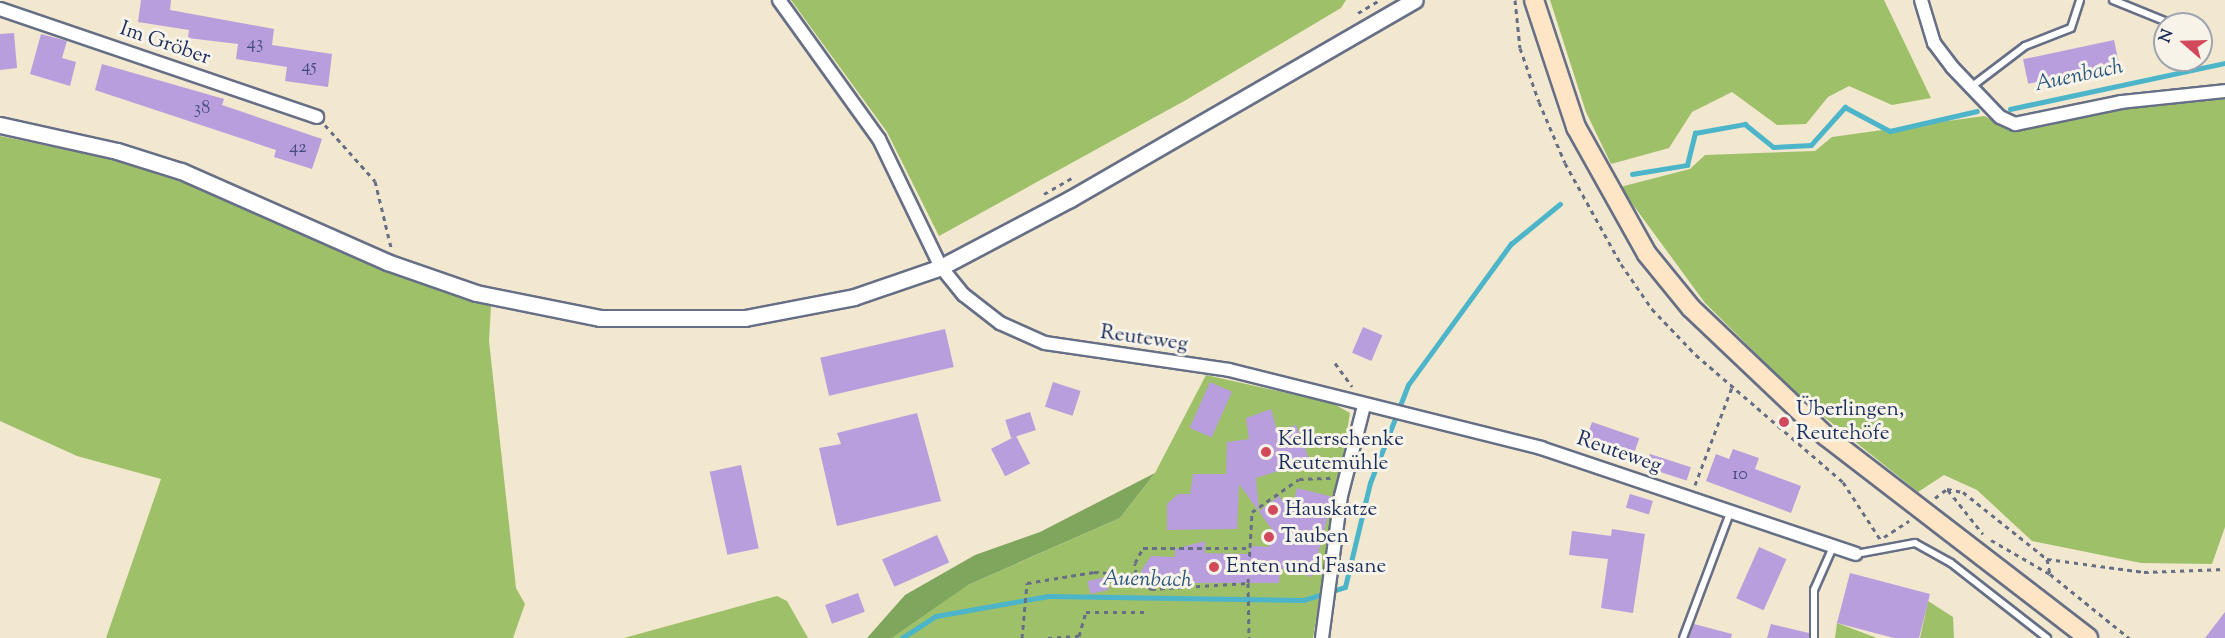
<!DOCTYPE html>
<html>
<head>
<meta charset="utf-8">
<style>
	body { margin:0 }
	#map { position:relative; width:2225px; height:638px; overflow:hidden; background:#f2e7cf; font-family:"Sorts Mill Goudy",serif }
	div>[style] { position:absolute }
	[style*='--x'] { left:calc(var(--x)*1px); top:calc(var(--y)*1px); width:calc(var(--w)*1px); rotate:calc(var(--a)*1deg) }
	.green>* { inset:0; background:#9ec069 }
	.forest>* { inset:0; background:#7ea65d }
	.stream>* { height:4.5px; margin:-2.25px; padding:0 2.25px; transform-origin:2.25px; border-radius:2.25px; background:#4cb5ca }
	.building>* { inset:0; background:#b89edc; transform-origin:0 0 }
	.path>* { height:3px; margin-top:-1.5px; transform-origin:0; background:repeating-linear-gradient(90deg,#666f86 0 4.5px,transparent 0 9px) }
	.roads { filter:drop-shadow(2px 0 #666f86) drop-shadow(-2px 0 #666f86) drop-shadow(0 2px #666f86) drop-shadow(0 -2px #666f86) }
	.service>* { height:6px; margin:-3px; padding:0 3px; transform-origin:3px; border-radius:3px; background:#fff }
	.minor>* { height:12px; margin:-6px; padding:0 6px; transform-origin:6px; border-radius:6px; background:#fff }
	.tertiary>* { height:15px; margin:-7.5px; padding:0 7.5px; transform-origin:7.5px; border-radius:7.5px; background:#fff }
	.secondary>* { height:18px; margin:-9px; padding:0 9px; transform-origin:9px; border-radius:9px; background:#fde5c5 }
	.dots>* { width:16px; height:16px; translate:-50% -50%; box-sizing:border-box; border:3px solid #f7f3e8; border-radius:50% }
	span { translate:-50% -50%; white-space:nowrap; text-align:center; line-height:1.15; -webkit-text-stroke:6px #f7f3e8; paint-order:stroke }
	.number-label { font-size:18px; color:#424b7e }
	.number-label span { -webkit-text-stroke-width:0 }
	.street-label { font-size:21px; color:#1b2f5e }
	.poi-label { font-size:21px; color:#1b2f5e }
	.left { translate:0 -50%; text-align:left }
	.water-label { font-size:22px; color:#2a577e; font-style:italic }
	.north { position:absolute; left:2153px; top:12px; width:60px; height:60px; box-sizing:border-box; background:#f7f3e8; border:2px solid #9fa5b1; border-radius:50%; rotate:290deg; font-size:16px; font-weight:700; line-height:24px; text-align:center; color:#1b2f5e }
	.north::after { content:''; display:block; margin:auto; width:21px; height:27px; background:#d1495b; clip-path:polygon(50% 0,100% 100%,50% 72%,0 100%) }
</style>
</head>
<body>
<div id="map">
	<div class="green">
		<i style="clip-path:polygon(791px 0,1346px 0,1341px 8px,1186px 100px,939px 236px,887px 132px)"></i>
		<i style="clip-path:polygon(1550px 0,1884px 0,1931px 98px,1892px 105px,1849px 86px,1828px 97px,1806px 124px,1777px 125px,1732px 92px,1692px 112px,1669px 148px,1611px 164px,1586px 112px)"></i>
		<i style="clip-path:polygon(2225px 96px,2225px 527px,2212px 564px,2141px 563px,2032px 541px,1977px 490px,1944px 475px,1918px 492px,1803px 400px,1705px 303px,1620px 187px,1690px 169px,1705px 155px,1815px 151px,1832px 137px,1984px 116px,2016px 131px,2123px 106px)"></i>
		<i style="clip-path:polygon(0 136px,113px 159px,187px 184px,401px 276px,491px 306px,489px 341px,516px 588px,525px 604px,513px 638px,106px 638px,161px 479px,77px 456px,0 421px)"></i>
		<i style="clip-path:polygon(1206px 375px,1332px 403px,1350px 413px,1313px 638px,892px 638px,966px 586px,1120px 518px,1155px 473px)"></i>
		<i style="clip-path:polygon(777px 596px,787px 601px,808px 638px,624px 638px)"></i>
		<i style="clip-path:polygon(1928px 601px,1953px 617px,1954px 638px,1920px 638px)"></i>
		<i style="clip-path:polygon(1837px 623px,1877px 638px,1835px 638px)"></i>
	</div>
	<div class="forest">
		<i style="clip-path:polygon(1155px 473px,1120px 518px,968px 585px,892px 638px,867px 638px,905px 595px,975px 555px,1040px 532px)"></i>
	</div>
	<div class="stream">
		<i style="--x:2010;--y:109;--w:220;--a:-12.1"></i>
		<i style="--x:1632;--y:174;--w:56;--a:-9.3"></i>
		<i style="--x:1687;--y:165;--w:33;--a:-76"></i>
		<i style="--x:1695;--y:133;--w:51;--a:-10.2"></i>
		<i style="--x:1745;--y:124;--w:36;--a:39"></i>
		<i style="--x:1773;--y:147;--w:38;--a:-3"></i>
		<i style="--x:1811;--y:145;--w:51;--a:-48.2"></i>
		<i style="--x:1845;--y:107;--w:51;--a:28.1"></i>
		<i style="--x:1890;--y:131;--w:89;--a:-12.9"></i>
		<i style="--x:902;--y:638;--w:40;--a:-32.9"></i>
		<i style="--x:936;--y:616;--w:114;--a:-10.1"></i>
		<i style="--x:1048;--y:596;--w:256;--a:0.9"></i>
		<i style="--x:1304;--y:600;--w:43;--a:-17.6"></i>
		<i style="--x:1345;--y:587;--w:107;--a:-76.5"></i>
		<i style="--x:1370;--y:483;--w:105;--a:-68.8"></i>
		<i style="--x:1408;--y:385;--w:175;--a:-53.9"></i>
		<i style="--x:1511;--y:244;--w:63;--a:-39.2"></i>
	</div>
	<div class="building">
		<i style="clip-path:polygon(141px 0,171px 0,170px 10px,274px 29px,272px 45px,332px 54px,328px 87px,285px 81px,287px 67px,236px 59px,238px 44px,188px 38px,189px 30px,138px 22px)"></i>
		<i style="clip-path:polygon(14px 33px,17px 68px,0 70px,0 34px)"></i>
		<i style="clip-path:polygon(41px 34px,67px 41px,62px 58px,76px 62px,70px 86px,30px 74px)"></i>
		<i style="left:2114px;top:40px;width:25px;height:93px;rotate:78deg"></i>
		<i style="clip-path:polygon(102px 64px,224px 99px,222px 105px,322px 139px,312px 169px,274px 157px,276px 150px,95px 90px)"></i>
		<i style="left:1363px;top:327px;width:21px;height:28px;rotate:23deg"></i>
		<i style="left:945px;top:329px;width:39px;height:128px;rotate:77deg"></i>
		<i style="left:1053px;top:382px;width:29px;height:26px;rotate:18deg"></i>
		<i style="left:1210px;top:382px;width:24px;height:50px;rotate:24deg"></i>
		<i style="clip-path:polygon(1271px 409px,1277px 431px,1296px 425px,1310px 461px,1256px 478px,1259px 511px,1279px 496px,1291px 513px,1297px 488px,1333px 497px,1312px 577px,1280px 568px,1279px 583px,1147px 583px,1141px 571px,1151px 556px,1175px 557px,1175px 549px,1205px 541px,1205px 553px,1250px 554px,1251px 546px,1269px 547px,1267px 536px,1273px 531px,1239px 484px,1237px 529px,1167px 530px,1167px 504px,1178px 494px,1190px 494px,1193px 474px,1226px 474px,1227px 442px,1249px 439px,1246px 418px)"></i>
		<i style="left:1030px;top:412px;width:19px;height:26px;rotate:72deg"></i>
		<i style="clip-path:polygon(917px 413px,941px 501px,837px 526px,819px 448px,841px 444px,837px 433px)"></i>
		<i style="left:1592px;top:422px;width:50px;height:20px;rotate:19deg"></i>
		<i style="left:1016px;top:436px;width:31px;height:28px;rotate:63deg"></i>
		<i style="clip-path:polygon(1733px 449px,1759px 458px,1755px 469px,1801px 486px,1791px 513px,1706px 481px,1716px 454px,1729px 459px)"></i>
		<i style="left:1650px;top:454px;width:43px;height:14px;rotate:18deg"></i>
		<i style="left:741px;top:465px;width:85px;height:32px;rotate:78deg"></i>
		<i style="left:1630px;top:494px;width:24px;height:14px;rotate:17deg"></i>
		<i style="clip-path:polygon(1612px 529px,1645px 534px,1633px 613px,1601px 608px,1608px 559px,1569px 555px,1572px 531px,1611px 536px)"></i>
		<i style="left:937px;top:535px;width:30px;height:60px;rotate:66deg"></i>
		<i style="left:1759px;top:547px;width:30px;height:56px;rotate:24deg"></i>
		<i style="clip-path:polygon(1850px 573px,1930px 594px,1919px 638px,1894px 638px,1837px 623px)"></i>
		<i style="left:1106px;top:577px;width:13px;height:19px;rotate:77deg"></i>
		<i style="left:858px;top:593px;width:20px;height:35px;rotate:70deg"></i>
		<i style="clip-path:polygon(2225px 612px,2225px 638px,2205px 638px)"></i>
		<i style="clip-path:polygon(1694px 624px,1732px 634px,1731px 638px,1689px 638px)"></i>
		<i style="clip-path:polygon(1771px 624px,1809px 633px,1809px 638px,1767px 638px)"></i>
	</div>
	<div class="path">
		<i style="--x:1515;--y:0;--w:48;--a:84.1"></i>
		<i style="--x:1520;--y:48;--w:57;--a:70.6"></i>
		<i style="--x:1539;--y:102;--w:66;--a:66.9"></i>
		<i style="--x:1565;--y:163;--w:115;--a:61"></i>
		<i style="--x:1621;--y:264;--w:55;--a:55.4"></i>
		<i style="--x:1652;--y:309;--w:64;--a:46.3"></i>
		<i style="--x:1696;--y:355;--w:194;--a:40.8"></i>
		<i style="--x:1843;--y:482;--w:68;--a:57"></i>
		<i style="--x:1358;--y:13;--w:26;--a:-31"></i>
		<i style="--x:325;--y:125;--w:75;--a:48.2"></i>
		<i style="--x:375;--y:181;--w:68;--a:76.4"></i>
		<i style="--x:1044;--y:194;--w:32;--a:-30"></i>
		<i style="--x:1335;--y:363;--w:29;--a:54"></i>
		<i style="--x:1695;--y:485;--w:105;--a:-69.3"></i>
		<i style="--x:1948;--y:490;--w:56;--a:51.5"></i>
		<i style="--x:1935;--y:498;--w:15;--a:-37"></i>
		<i style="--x:1947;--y:489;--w:16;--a:11"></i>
		<i style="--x:1963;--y:492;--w:107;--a:38.6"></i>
		<i style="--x:2047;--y:559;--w:98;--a:7.6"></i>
		<i style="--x:2144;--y:572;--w:81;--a:-2.1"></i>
		<i style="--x:1884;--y:537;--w:30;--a:-33"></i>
		<i style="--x:1991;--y:540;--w:68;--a:30"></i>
		<i style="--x:2047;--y:559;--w:15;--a:79"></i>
		<i style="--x:2050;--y:574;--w:102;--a:39"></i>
		<i style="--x:1136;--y:574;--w:11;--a:-95"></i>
		<i style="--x:1135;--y:563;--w:17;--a:-62"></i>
		<i style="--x:1143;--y:548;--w:105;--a:0"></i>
		<i style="--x:1248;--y:583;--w:71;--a:-86.8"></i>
		<i style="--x:1252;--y:512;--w:57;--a:-35.1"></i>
		<i style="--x:1299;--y:479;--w:34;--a:-2"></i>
		<i style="--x:1022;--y:638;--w:55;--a:-84.8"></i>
		<i style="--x:1027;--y:583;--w:68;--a:-9.3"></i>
		<i style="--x:1094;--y:572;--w:42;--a:4.1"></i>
		<i style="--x:1136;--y:575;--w:21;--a:43"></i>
		<i style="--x:1151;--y:589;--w:97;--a:-3.5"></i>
		<i style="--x:1248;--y:583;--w:55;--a:89"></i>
		<i style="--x:1048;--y:638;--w:31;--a:-4"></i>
		<i style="--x:1079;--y:636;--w:25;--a:-74"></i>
		<i style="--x:1086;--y:612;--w:60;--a:0"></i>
	</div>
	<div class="roads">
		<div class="service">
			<i style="--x:2113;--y:0;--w:64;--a:22.1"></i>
			<i style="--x:1971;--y:87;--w:68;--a:-37.2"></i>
			<i style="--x:2025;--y:46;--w:49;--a:-21.4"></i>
			<i style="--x:2071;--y:28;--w:29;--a:-72"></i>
			<i style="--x:1856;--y:554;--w:60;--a:-10.6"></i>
			<i style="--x:1915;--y:543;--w:41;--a:29.1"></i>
			<i style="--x:1951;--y:563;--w:122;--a:38"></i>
			<i style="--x:1683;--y:638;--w:134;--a:-69.4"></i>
			<i style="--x:1814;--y:638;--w:48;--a:-90"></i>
			<i style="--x:1814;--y:590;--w:47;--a:-66.2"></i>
		</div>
		<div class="minor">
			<i style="--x:779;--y:0;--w:171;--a:54.3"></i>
			<i style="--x:879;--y:139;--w:142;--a:64.2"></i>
			<i style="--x:941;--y:267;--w:36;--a:51"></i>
			<i style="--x:964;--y:295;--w:46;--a:37.9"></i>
			<i style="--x:1000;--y:323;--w:49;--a:24"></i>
			<i style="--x:1045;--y:343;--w:186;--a:8.3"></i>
			<i style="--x:1229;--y:370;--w:322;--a:14"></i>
			<i style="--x:1541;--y:448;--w:332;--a:18.6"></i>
			<i style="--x:1921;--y:0;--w:45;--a:73.2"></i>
			<i style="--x:1934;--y:43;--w:30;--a:53"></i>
			<i style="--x:1952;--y:67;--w:69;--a:46.2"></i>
			<i style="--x:2000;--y:117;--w:17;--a:25"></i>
			<i style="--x:2015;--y:124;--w:108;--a:-11.7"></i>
			<i style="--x:2121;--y:102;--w:105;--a:-6"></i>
			<i style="--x:0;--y:9;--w:335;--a:18.8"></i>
			<i style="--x:1322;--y:638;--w:143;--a:-82.4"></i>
			<i style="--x:1341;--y:496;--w:93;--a:-75.7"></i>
		</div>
		<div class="tertiary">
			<i style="--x:0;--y:125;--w:120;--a:12.5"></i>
			<i style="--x:117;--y:151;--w:67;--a:17.4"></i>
			<i style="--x:181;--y:171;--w:225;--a:23.8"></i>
			<i style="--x:387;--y:262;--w:94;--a:19.2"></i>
			<i style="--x:476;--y:293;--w:126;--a:11.4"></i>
			<i style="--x:600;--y:318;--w:145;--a:0"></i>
			<i style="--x:745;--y:318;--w:111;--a:-10.9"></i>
			<i style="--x:854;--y:297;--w:92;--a:-19"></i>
			<i style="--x:941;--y:267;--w:146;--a:-27.8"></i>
			<i style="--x:1070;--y:199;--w:398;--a:-30"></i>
		</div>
		<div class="secondary">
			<i style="--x:1534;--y:0;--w:134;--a:71.7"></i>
			<i style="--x:1576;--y:127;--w:145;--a:60.8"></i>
			<i style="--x:1647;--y:254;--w:70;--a:50.8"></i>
			<i style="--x:1691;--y:308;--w:186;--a:43.5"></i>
			<i style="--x:1826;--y:436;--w:331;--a:37.6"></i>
		</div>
	</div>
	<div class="dots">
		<i style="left:1784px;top:422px;background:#d1495b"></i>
		<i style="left:1266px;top:452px;background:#d1495b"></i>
		<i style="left:1273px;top:510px;background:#d1495b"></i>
		<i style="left:1269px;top:537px;background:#d1495b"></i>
		<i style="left:1214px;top:567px;background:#d1495b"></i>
	</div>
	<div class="number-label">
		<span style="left:255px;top:44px">43</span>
		<span style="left:309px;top:67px">45</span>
		<span style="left:202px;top:109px">38</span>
		<span style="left:298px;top:148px">42</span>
		<span style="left:1740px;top:475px">10</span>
	</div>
	<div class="street-label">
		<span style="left:165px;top:44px;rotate:19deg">Im Gröber</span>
		<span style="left:1144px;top:339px;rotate:8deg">Reuteweg</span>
		<span style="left:1619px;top:453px;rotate:19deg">Reuteweg</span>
	</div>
	<div class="poi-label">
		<span class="left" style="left:1796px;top:422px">Überlingen,<br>Reutehöfe</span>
		<span class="left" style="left:1278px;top:452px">Kellerschenke<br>Reutemühle</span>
		<span class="left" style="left:1285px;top:510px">Hauskatze</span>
		<span class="left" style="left:1281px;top:537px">Tauben</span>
		<span class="left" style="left:1226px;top:567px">Enten und Fasane</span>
	</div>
	<div class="water-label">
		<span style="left:2079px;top:77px;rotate:-12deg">Auenbach</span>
		<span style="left:1147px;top:581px;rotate:1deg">Auenbach</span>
	</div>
	<div class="north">N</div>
</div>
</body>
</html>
